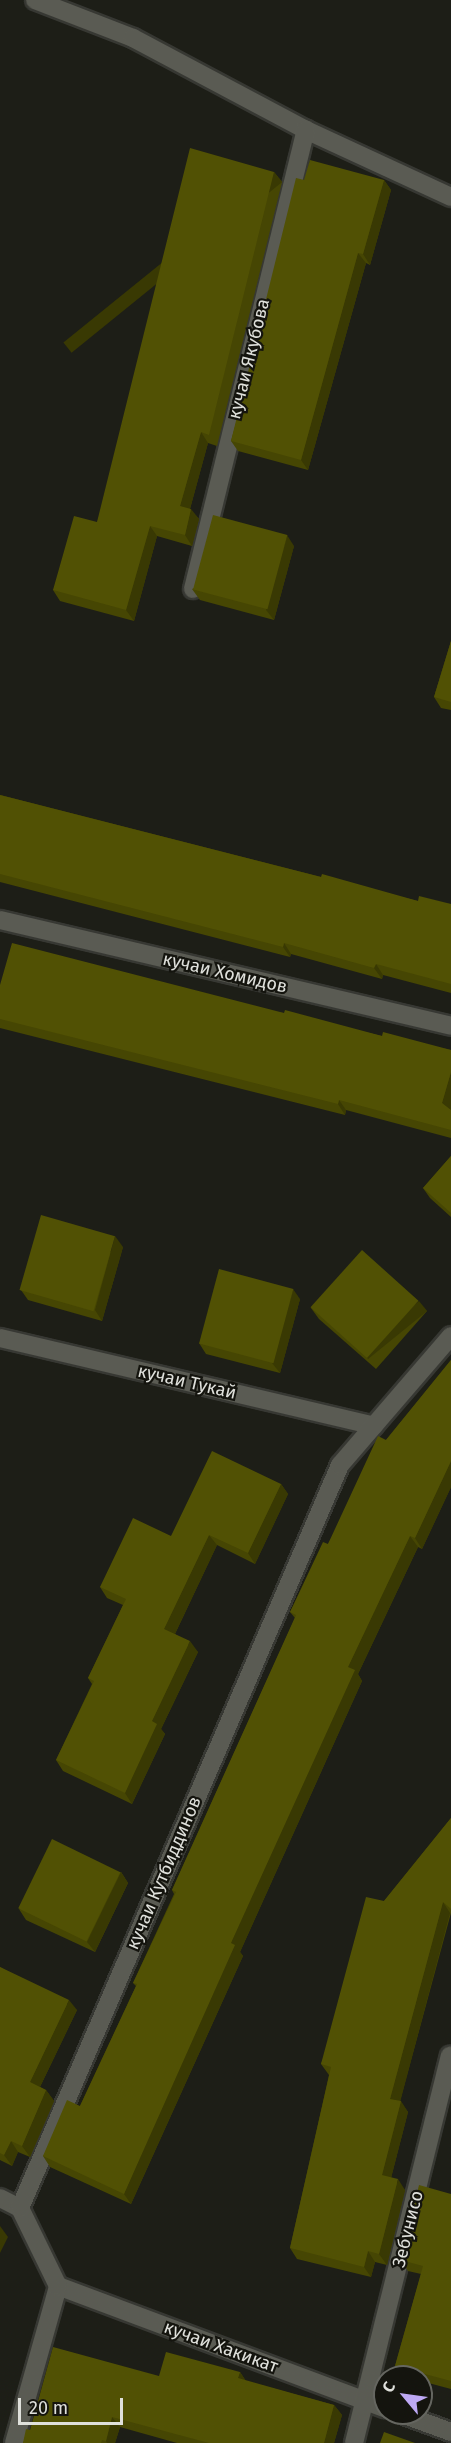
<!DOCTYPE html>
<html>
<head>
<meta charset="utf-8">
<style>
	body { margin:0 }
	#map { position:relative; width:451px; height:2443px; overflow:hidden; background:#1d1e17; font-family:"Fira Sans",sans-serif }
	div>[style] { position:absolute }
	[style*='--x'] { left:calc(var(--x)*1px); top:calc(var(--y)*1px); width:calc(var(--w)*1px); rotate:calc(var(--a)*1deg) }
	.roads { filter:drop-shadow(2px 0 #373833) drop-shadow(-2px 0 #373833) drop-shadow(0 2px #373833) drop-shadow(0 -2px #373833) }
	.street>* { height:18px; margin:-9px; padding:0 9px; transform-origin:9px; border-radius:9px; background:#5a5b53 }
	.wall>* { inset:0; background:#464603 }
	.shaded-wall>* { inset:0; background:#393903; transform-origin:0 0 }
	.building>* { inset:0; background:#515104; transform-origin:0 0 }
	span { translate:-50% -50%; white-space:nowrap; text-align:center; line-height:1.15; -webkit-text-stroke:4.5px #14140e; paint-order:stroke }
	.street-label { font-size:18px; color:#dfe0db }
	.north { position:absolute; left:373px; top:2365px; width:60px; height:60px; box-sizing:border-box; background:#14140e; border:2px solid #656660; border-radius:50%; rotate:299deg; font-size:16px; font-weight:700; line-height:24px; text-align:center; color:#dfe0db }
	.north::after { content:''; display:block; margin:auto; width:21px; height:27px; background:#bea9f4; clip-path:polygon(50% 0,100% 100%,50% 72%,0 100%) }
	.scale { position:absolute; left:18px; top:2398px; width:105px; height:27px; box-sizing:border-box; border:3px solid #dfe0db; border-top:0; padding-left:8px; font-size:18px; line-height:21px; white-space:nowrap; color:#dfe0db; -webkit-text-stroke:4px #14140e; paint-order:stroke }
</style>
</head>
<body>
<div id="map">
	<div class="roads">
		<div class="street">
			<i style="--x:35;--y:0;--w:105;--a:21.2"></i>
			<i style="--x:133;--y:38;--w:196;--a:28"></i>
			<i style="--x:306;--y:130;--w:160;--a:24.8"></i>
			<i style="--x:193;--y:589;--w:473;--a:-76.2"></i>
			<i style="--x:0;--y:920;--w:463;--a:13.2"></i>
			<i style="--x:0;--y:1338;--w:384;--a:13.2"></i>
			<i style="--x:0;--y:2198;--w:22;--a:27"></i>
			<i style="--x:58;--y:2286;--w:349;--a:20.5"></i>
			<i style="--x:399;--y:2413;--w:55;--a:20.1"></i>
			<i style="--x:14;--y:2443;--w:163;--a:-74.3"></i>
			<i style="--x:58;--y:2286;--w:87;--a:-116"></i>
			<i style="--x:20;--y:2208;--w:809;--a:-66.7"></i>
			<i style="--x:340;--y:1465;--w:170;--a:-49.3"></i>
			<i style="--x:354;--y:2443;--w:399;--a:-76.1"></i>
		</div>
	</div>
	<div class="wall">
		<i style="clip-path:polygon(274px 172px,282px 182px,217px 446px,208px 443px,190px 509px,199px 519px,192px 546px,157px 536px,134px 621px,60px 601px,53px 590px,97px 522px)"></i>
		<i style="clip-path:polygon(304px 180px,384px 180px,391px 190px,370px 265px,366px 263px,308px 470px,238px 451px,231px 441px)"></i>
		<i style="clip-path:polygon(294px 546px,274px 620px,200px 600px,192px 589px)"></i>
		<i style="clip-path:polygon(451px 641px,451px 710px,441px 708px,434px 697px)"></i>
		<i style="clip-path:polygon(0 795px,321px 877px,418px 901px,451px 904px,451px 993px,383px 975px,382px 979px,291px 954px,290px 957px,0 882px)"></i>
		<i style="clip-path:polygon(0 985px,284px 1013px,382px 1036px,451px 1050px,451px 1138px,346px 1110px,345px 1115px,0 1028px)"></i>
		<i style="clip-path:polygon(451px 1156px,451px 1217px,430px 1198px,423px 1188px)"></i>
		<i style="clip-path:polygon(123px 1247px,102px 1321px,28px 1300px,21px 1290px)"></i>
		<i style="clip-path:polygon(300px 1299px,280px 1373px,206px 1354px,199px 1343px)"></i>
		<i style="clip-path:polygon(311px 1308px,427px 1311px,376px 1369px,319px 1319px)"></i>
		<i style="clip-path:polygon(451px 1360px,451px 1487px,422px 1549px,418px 1547px,358px 1674px,362px 1681px,240px 1952px,243px 1956px,131px 2204px,50px 2167px,43px 2156px,80px 2106px,136px 1986px,133px 1983px,174px 1894px,172px 1890px,295px 1618px,290px 1612px,386px 1440px)"></i>
		<i style="clip-path:polygon(281px 1484px,288px 1494px,255px 1564px,217px 1545px,175px 1634px,198px 1652px,161px 1729px,165px 1734px,132px 1804px,63px 1771px,56px 1760px,92px 1684px,88px 1678px,123px 1605px,107px 1598px,100px 1587px,171px 1536px)"></i>
		<i style="clip-path:polygon(451px 1818px,451px 1913px,400px 2101px,408px 2112px,391px 2178px,405px 2190px,387px 2265px,375px 2262px,371px 2277px,297px 2259px,290px 2248px,329px 2075px,321px 2064px,384px 1901px)"></i>
		<i style="clip-path:polygon(121px 1872px,128px 1883px,95px 1952px,26px 1920px,19px 1909px)"></i>
		<i style="clip-path:polygon(0 1967px,77px 2010px,40px 2087px,46px 2090px,54px 2101px,30px 2157px,18px 2152px,12px 2166px,0 2160px)"></i>
		<i style="clip-path:polygon(451px 2194px,451px 2389px,421px 2381px,421px 2377px,403px 2376px,395px 2366px,421px 2274px,408px 2271px,401px 2260px)"></i>
		<i style="clip-path:polygon(240px 2372px,246px 2381px,334px 2405px,342px 2415px,334px 2443px,177px 2443px,120px 2427px,115px 2443px,23px 2443px,30px 2430px,159px 2376px)"></i>
	</div>
	<div class="shaded-wall">
		<i style="left:274px;top:172px;width:13px;height:271px;rotate:51deg"></i>
		<i style="clip-path:polygon(384px 180px,391px 190px,370px 265px,363px 254px)"></i>
		<i style="clip-path:polygon(358px 253px,366px 263px,308px 470px,301px 460px)"></i>
		<i style="clip-path:polygon(201px 432px,208px 443px,188px 516px,180px 506px)"></i>
		<i style="clip-path:polygon(191px 509px,199px 519px,192px 546px,185px 535px)"></i>
		<i style="clip-path:polygon(150px 526px,157px 536px,134px 621px,126px 610px)"></i>
		<i style="clip-path:polygon(287px 535px,294px 546px,274px 620px,266px 610px)"></i>
		<i style="clip-path:polygon(284px 943px,291px 954px,290px 957px,283px 947px)"></i>
		<i style="clip-path:polygon(376px 964px,383px 975px,382px 979px,374px 968px)"></i>
		<i style="clip-path:polygon(451px 1072px,451px 1109px,450px 1113px,442px 1103px)"></i>
		<i style="clip-path:polygon(339px 1100px,346px 1110px,345px 1115px,338px 1104px)"></i>
		<i style="clip-path:polygon(115px 1236px,123px 1247px,102px 1321px,95px 1310px)"></i>
		<i style="clip-path:polygon(293px 1289px,300px 1299px,280px 1373px,272px 1363px)"></i>
		<i style="left:419px;top:1301px;width:13px;height:76px;rotate:51deg"></i>
		<i style="clip-path:polygon(451px 1461px,451px 1487px,422px 1549px,415px 1538px)"></i>
		<i style="clip-path:polygon(281px 1484px,288px 1494px,255px 1564px,248px 1553px)"></i>
		<i style="clip-path:polygon(209px 1535px,217px 1545px,172px 1640px,164px 1629px)"></i>
		<i style="clip-path:polygon(410px 1536px,418px 1547px,358px 1674px,362px 1681px,240px 1952px,243px 1956px,131px 2204px,124px 2194px,348px 1667px)"></i>
		<i style="clip-path:polygon(190px 1641px,198px 1652px,161px 1729px,165px 1734px,132px 1804px,125px 1793px,152px 1721px)"></i>
		<i style="clip-path:polygon(121px 1872px,128px 1883px,95px 1952px,87px 1942px)"></i>
		<i style="clip-path:polygon(443px 1902px,450px 1913px,398px 2110px,390px 2099px)"></i>
		<i style="clip-path:polygon(69px 2000px,77px 2010px,37px 2093px,30px 2082px)"></i>
		<i style="clip-path:polygon(46px 2090px,54px 2101px,30px 2157px,22px 2146px)"></i>
		<i style="clip-path:polygon(401px 2101px,408px 2112px,389px 2186px,382px 2175px)"></i>
		<i style="clip-path:polygon(11px 2141px,18px 2152px,12px 2166px,4px 2155px)"></i>
		<i style="clip-path:polygon(398px 2179px,405px 2190px,387px 2265px,379px 2254px)"></i>
		<i style="clip-path:polygon(0 2226px,8px 2237px,0 2253px)"></i>
		<i style="clip-path:polygon(368px 2251px,375px 2262px,371px 2277px,364px 2267px)"></i>
		<i style="clip-path:polygon(240px 2372px,247px 2383px,238px 2378px)"></i>
		<i style="clip-path:polygon(334px 2405px,342px 2415px,334px 2443px,324px 2443px)"></i>
		<i style="clip-path:polygon(112px 2417px,120px 2427px,115px 2443px,107px 2443px,106px 2441px)"></i>
	</div>
	<div class="building">
		<i style="clip-path:polygon(190px 148px,274px 172px,209px 435px,201px 432px,180px 506px,191px 509px,185px 535px,150px 526px,126px 610px,53px 590px,74px 516px,97px 522px)"></i>
		<i style="clip-path:polygon(310px 160px,384px 180px,363px 254px,358px 253px,301px 460px,231px 441px,296px 178px,304px 180px)"></i>
		<i style="left:213px;top:515px;width:77px;height:77px;rotate:15deg"></i>
		<i style="clip-path:polygon(451px 641px,451px 702px,434px 697px)"></i>
		<i style="clip-path:polygon(0 795px,321px 877px,322px 874px,418px 901px,419px 896px,451px 904px,451px 984px,376px 964px,374px 968px,284px 943px,283px 947px,0 874px)"></i>
		<i style="clip-path:polygon(12px 943px,284px 1013px,285px 1010px,382px 1036px,383px 1032px,451px 1050px,451px 1072px,442px 1103px,451px 1110px,451px 1130px,339px 1100px,338px 1104px,0 1019px,0 985px)"></i>
		<i style="clip-path:polygon(451px 1156px,451px 1213px,423px 1188px)"></i>
		<i style="left:41px;top:1215px;width:77px;height:78px;rotate:16deg"></i>
		<i style="left:362px;top:1250px;width:76px;height:77px;rotate:42deg"></i>
		<i style="left:219px;top:1269px;width:77px;height:77px;rotate:15deg"></i>
		<i style="clip-path:polygon(451px 1360px,451px 1461px,415px 1538px,410px 1536px,348px 1667px,355px 1670px,231px 1943px,235px 1945px,124px 2194px,43px 2156px,67px 2100px,80px 2106px,137px 1984px,133px 1983px,176px 1892px,172px 1890px,296px 1615px,290px 1612px,323px 1542px,328px 1544px,378px 1436px,386px 1440px)"></i>
		<i style="clip-path:polygon(212px 1451px,281px 1484px,248px 1553px,209px 1535px,164px 1629px,190px 1641px,152px 1721px,157px 1724px,125px 1793px,56px 1760px,94px 1681px,88px 1678px,126px 1599px,100px 1587px,133px 1518px,171px 1536px)"></i>
		<i style="clip-path:polygon(451px 1818px,451px 1909px,443px 1902px,390px 2099px,401px 2101px,382px 2175px,398px 2179px,379px 2254px,368px 2251px,364px 2267px,290px 2248px,331px 2067px,321px 2064px,366px 1897px,384px 1901px)"></i>
		<i style="left:52px;top:1839px;width:76px;height:77px;rotate:26deg"></i>
		<i style="clip-path:polygon(0 1967px,69px 2000px,30px 2082px,46px 2090px,22px 2146px,11px 2141px,4px 2155px,0 2153px)"></i>
		<i style="clip-path:polygon(419px 2185px,451px 2194px,451px 2381px,395px 2366px,423px 2266px,401px 2260px)"></i>
		<i style="clip-path:polygon(53px 2347px,159px 2376px,166px 2352px,240px 2372px,238px 2378px,334px 2405px,324px 2443px,209px 2443px,112px 2417px,106px 2441px,102px 2440px,101px 2443px,23px 2443px,26px 2429px,30px 2430px)"></i>
		<i style="clip-path:polygon(384px 2432px,415px 2443px,380px 2443px)"></i>
	</div>
	<div class="street-label">
		<span style="left:249px;top:359px;rotate:-76deg">кучаи Якубова</span>
		<span style="left:225px;top:973px;rotate:13deg">кучаи Хомидов</span>
		<span style="left:187px;top:1382px;rotate:13deg">кучаи Тукай</span>
		<span style="left:164px;top:1873px;rotate:-67deg">кучаи Кутбиддинов</span>
		<span style="left:408px;top:2229px;rotate:-76deg">Зебунисо</span>
		<span style="left:221px;top:2347px;rotate:20deg">кучаи Хакикат</span>
	</div>
	<div class="north">С</div>
	<div class="scale">20 m</div>
</div>
</body>
</html>
